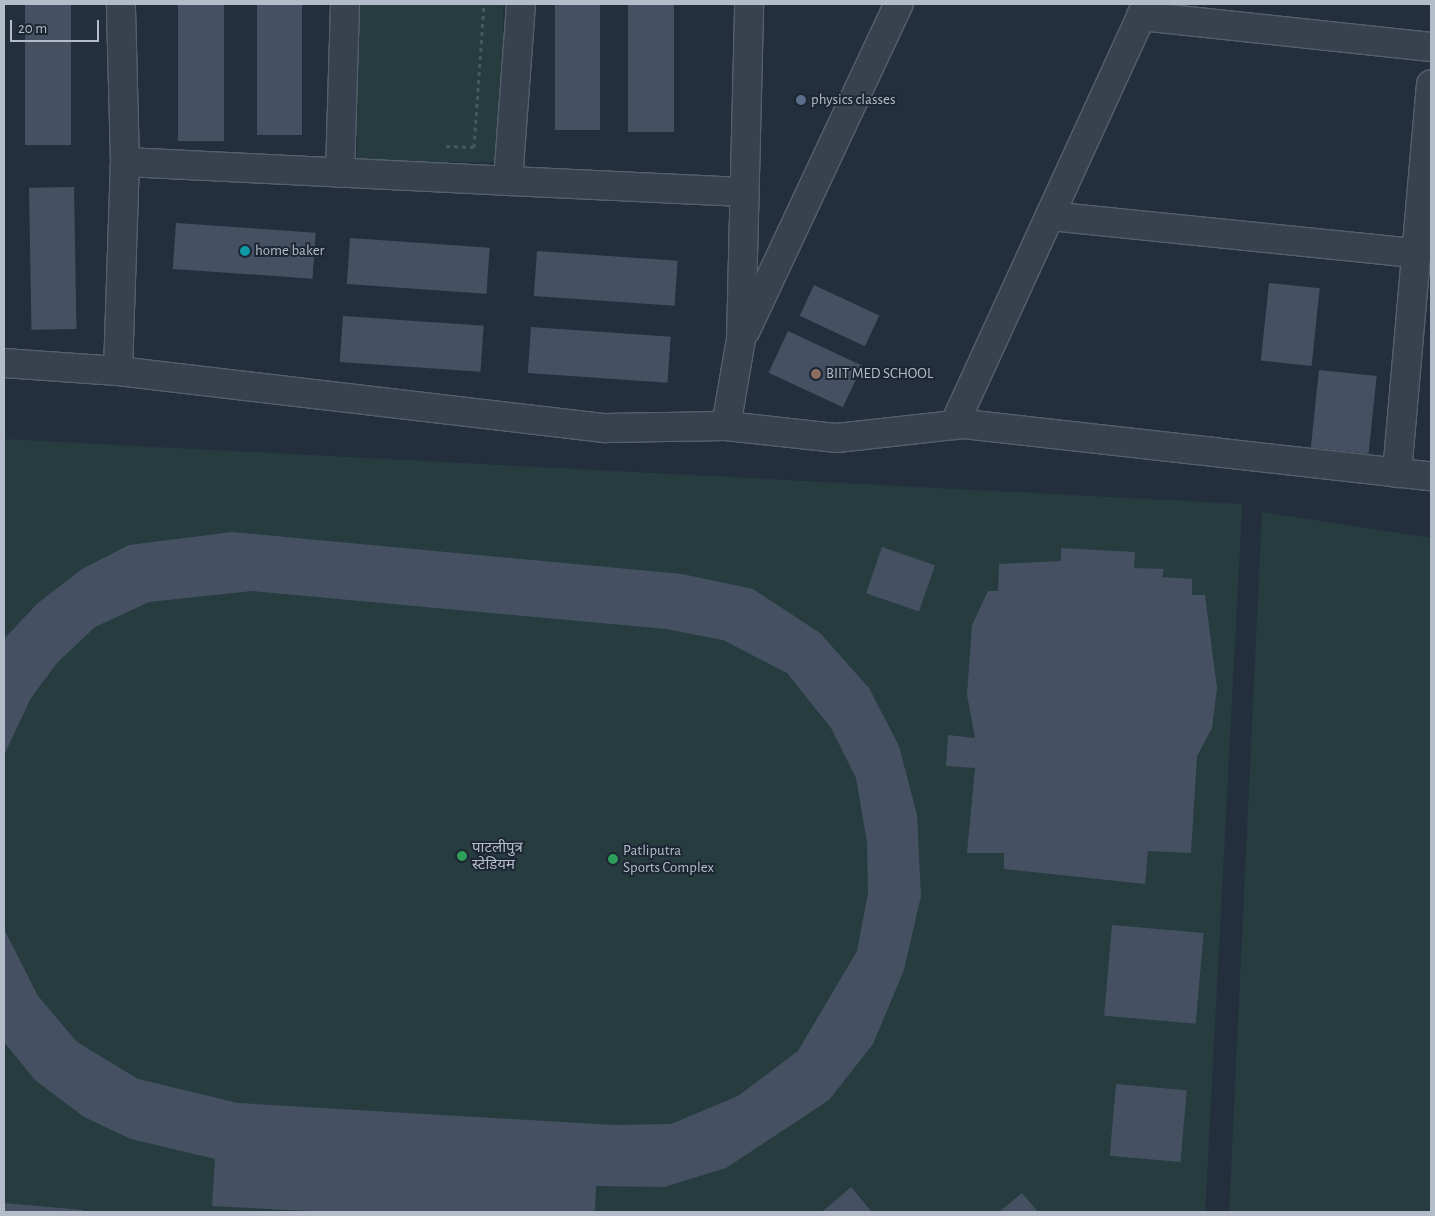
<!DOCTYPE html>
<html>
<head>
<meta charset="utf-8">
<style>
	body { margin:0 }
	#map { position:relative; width:1435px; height:1216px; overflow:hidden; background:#242f3e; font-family:"Alegreya Sans","Noto Sans Devanagari",sans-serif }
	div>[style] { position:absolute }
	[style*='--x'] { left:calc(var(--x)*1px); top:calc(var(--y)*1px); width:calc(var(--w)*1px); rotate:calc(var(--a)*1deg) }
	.green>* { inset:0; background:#263c3f; transform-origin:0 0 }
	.building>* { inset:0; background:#455162; transform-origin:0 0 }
	.path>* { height:3px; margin-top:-1.5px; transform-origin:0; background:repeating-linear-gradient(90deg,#44595c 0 4px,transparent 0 8px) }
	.roads { filter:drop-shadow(1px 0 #565f6c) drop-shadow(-1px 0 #565f6c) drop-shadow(0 1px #565f6c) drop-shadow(0 -1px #565f6c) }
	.street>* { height:28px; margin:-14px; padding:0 14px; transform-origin:14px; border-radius:14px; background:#38414e }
	.dots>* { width:14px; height:14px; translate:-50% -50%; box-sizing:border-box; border:2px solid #1d2633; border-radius:50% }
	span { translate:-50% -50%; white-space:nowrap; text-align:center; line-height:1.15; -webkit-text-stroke:4px #1d2633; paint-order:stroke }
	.poi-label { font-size:15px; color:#b4bcc9 }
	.left { translate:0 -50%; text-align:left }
	.frame { position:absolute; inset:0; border:5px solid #b4bcc9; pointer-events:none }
	.scale { position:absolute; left:10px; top:20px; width:89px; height:22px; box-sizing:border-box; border:2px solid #b4bcc9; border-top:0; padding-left:6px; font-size:15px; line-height:18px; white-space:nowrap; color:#b4bcc9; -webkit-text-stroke:4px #1d2633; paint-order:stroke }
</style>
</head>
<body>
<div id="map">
	<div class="green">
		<i style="left:357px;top:4px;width:146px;height:158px"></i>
		<i style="left:4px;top:439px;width:1240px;height:773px;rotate:3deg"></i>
		<i style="clip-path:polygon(1262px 512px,1431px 538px,1431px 1212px,1229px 1212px)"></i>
	</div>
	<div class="building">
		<i style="left:25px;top:4px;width:46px;height:141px"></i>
		<i style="left:178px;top:4px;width:46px;height:137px"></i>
		<i style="left:257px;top:4px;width:45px;height:131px"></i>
		<i style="left:555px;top:4px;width:45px;height:126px"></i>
		<i style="left:628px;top:4px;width:46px;height:128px"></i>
		<i style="left:74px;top:187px;width:142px;height:45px;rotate:89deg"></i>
		<i style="left:176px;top:223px;width:140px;height:46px;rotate:4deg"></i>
		<i style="left:350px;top:238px;width:140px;height:46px;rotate:4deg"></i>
		<i style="left:537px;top:251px;width:141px;height:45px;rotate:4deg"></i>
		<i style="left:1269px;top:283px;width:51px;height:78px;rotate:6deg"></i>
		<i style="left:814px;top:285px;width:72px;height:34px;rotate:25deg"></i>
		<i style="left:343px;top:316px;width:141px;height:46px;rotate:4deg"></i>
		<i style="left:531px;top:327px;width:140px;height:46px;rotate:4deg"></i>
		<i style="left:788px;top:331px;width:82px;height:46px;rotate:25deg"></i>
		<i style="left:1319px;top:370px;width:58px;height:78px;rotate:6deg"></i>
		<i style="clip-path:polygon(232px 532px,682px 574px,753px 589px,820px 633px,869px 688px,899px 746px,917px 815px,921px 896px,904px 970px,873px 1044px,829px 1100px,726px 1168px,664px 1187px,596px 1186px,595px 1212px,328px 1212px,212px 1206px,215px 1159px,131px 1139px,84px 1117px,35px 1080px,4px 1042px,4px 929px,38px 996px,77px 1042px,138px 1079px,238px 1103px,614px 1125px,671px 1124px,738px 1096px,798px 1051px,857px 951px,868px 893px,867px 842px,856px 778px,831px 728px,787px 673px,723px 640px,666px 629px,252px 591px,149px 602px,95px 627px,57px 663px,31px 698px,4px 755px,4px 639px,38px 603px,82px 569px,129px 545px)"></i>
		<i style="left:882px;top:547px;width:56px;height:49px;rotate:19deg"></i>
		<i style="clip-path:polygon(1061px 548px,1135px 552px,1134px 568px,1164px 569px,1162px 577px,1192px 579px,1192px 595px,1205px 595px,1217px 688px,1212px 728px,1197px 756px,1191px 853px,1148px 851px,1145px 884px,1004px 869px,1004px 853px,967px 853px,975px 768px,946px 766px,948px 735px,975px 738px,967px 695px,972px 625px,988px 591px,998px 591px,999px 564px,1061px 561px)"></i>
		<i style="left:1112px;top:925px;width:92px;height:91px;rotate:5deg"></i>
		<i style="left:1116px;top:1084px;width:71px;height:72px;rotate:5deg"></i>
		<i style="clip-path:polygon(851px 1187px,872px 1212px,822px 1212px)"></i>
		<i style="clip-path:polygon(1022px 1193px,1038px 1212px,999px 1212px)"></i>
		<i style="clip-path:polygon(4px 1203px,83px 1210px,83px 1212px,4px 1212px)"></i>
	</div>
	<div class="path">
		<i style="--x:446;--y:146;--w:28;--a:2"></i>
		<i style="--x:474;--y:147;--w:143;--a:-86"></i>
	</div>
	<div class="roads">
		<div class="street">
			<i style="--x:1141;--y:16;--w:292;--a:6.1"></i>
			<i style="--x:125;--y:162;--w:383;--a:2.8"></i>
			<i style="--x:508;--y:181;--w:177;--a:-85.8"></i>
			<i style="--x:340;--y:173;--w:169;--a:-88.3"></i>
			<i style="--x:508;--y:181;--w:237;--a:2.7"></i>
			<i style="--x:1050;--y:216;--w:369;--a:5.8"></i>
			<i style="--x:746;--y:330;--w:360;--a:-64.9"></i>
			<i style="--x:4;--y:363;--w:114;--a:4"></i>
			<i style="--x:118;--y:371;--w:490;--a:6.7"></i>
			<i style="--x:605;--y:428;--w:121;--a:-0.9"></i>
			<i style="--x:726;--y:426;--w:112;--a:6.2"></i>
			<i style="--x:837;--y:438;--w:128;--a:-6.3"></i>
			<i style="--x:964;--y:424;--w:470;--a:6.4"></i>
			<i style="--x:118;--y:371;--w:209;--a:-88.1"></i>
			<i style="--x:125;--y:162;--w:158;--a:-91.5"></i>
			<i style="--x:954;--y:425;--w:463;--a:-65.4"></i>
			<i style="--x:726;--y:426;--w:88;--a:-80.2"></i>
			<i style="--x:741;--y:339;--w:335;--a:-88.6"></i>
			<i style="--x:1397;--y:473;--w:390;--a:-85"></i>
		</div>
	</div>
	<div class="dots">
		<i style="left:801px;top:100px;background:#5c6f8a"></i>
		<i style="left:245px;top:251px;background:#0f9aa8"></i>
		<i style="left:816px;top:374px;background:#8d6e63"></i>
		<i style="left:462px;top:856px;background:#2e9e5b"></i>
		<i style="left:613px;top:859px;background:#2e9e5b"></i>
	</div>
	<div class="poi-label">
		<span class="left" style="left:811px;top:100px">physics classes</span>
		<span class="left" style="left:255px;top:251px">home baker</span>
		<span class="left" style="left:826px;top:374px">BIIT MED SCHOOL</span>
		<span class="left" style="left:472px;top:856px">पाटलीपुत्र<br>स्टेडियम</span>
		<span class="left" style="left:623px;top:859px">Patliputra<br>Sports Complex</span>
	</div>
	<div class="frame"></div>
	<div class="scale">20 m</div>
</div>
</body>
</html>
